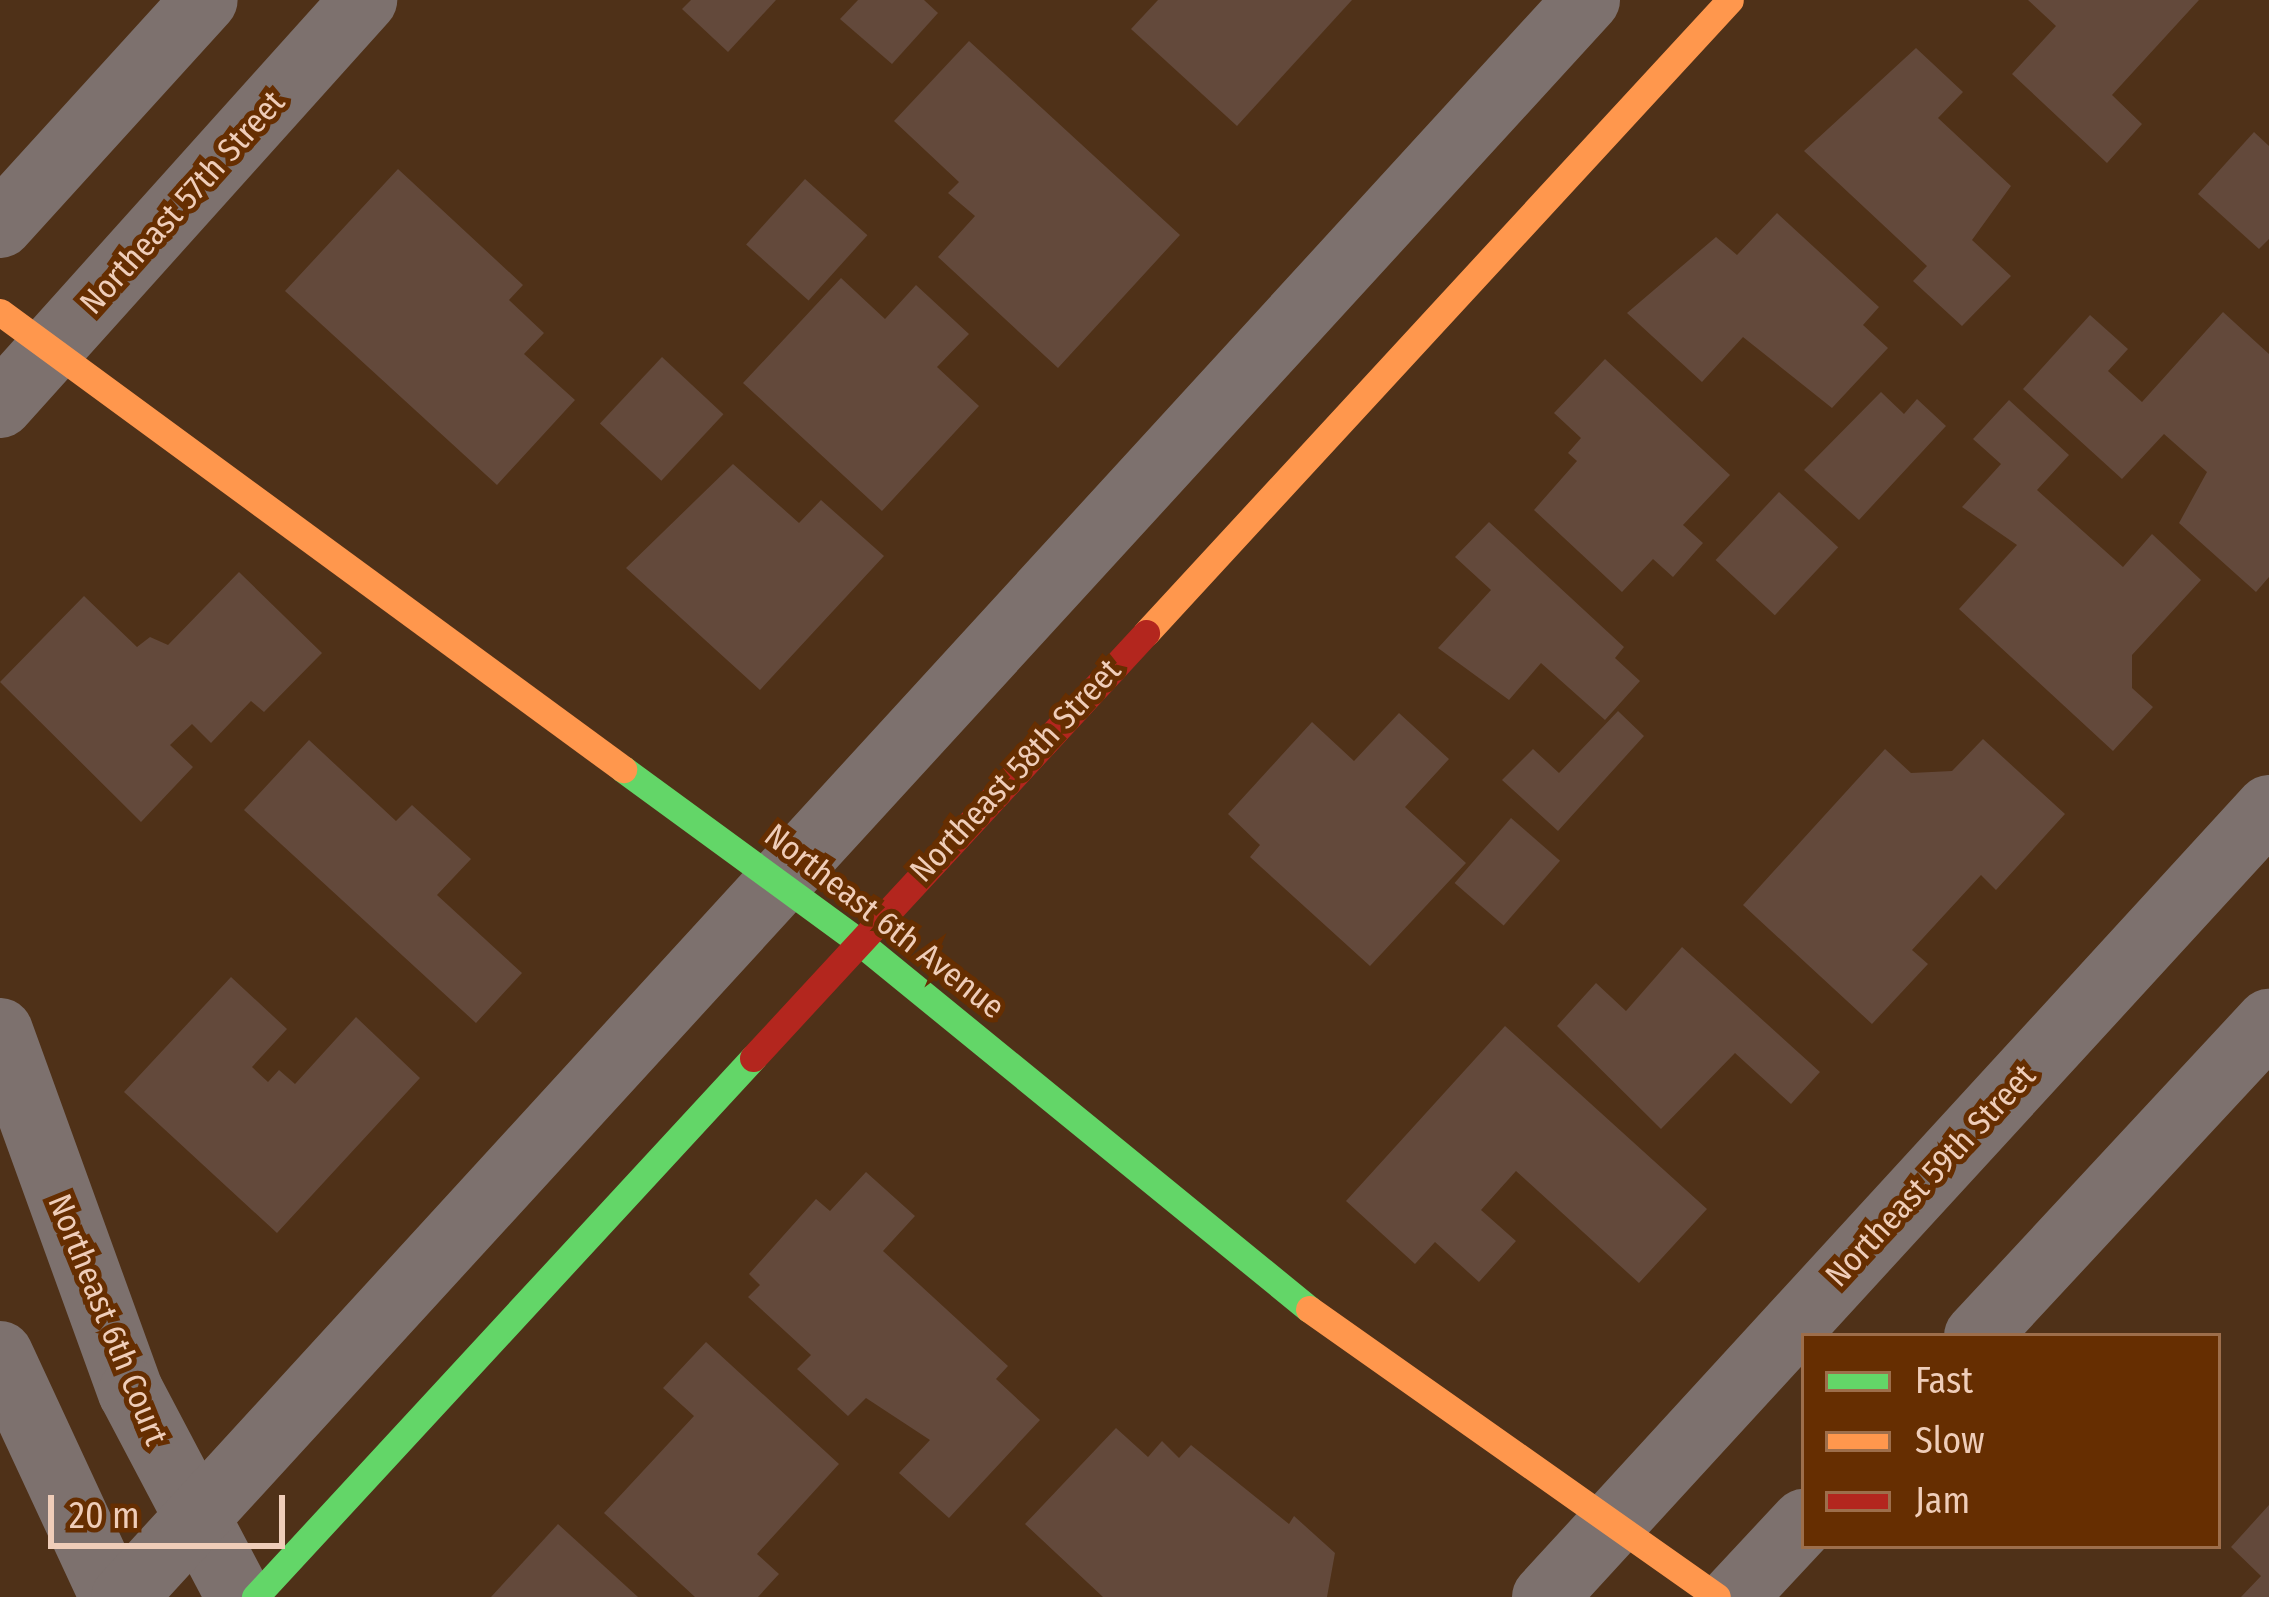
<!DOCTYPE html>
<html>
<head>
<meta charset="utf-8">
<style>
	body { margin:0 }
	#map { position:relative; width:2269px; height:1597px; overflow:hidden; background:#4f3118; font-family:"Fira Sans Condensed",sans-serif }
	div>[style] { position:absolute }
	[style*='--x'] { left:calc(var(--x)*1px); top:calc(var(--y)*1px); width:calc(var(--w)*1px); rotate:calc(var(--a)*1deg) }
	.building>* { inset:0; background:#63493b; transform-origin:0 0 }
	.street>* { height:66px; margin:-33px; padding:0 33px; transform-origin:33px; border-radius:33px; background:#7d716e }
	.fast>* { height:27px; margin:-13.5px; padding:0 13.5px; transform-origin:13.5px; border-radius:13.5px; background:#63d668 }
	.slow>* { height:27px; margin:-13.5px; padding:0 13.5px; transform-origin:13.5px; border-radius:13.5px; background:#ff974d }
	.jam>* { height:27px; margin:-13.5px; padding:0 13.5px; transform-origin:13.5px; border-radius:13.5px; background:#b3261e }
	span { translate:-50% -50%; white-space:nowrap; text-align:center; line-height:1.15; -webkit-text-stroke:10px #662e01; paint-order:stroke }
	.street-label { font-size:33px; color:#efcdb9 }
	.legend { position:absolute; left:1801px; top:1333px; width:420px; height:216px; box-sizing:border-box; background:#662e01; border:3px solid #9d6e4b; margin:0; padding:15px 21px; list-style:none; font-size:36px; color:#efcdb9 }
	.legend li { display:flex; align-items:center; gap:24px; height:60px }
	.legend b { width:60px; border:3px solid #9d6e4b }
	.scale { position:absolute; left:48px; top:1495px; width:237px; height:54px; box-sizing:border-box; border:6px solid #efcdb9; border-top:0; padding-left:15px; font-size:36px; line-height:42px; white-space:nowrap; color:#efcdb9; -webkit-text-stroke:9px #662e01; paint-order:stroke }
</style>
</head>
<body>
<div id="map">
	<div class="building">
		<i style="clip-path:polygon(691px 0,776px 0,728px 52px,682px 9px)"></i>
		<i style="clip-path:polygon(858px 0,924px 0,938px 13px,892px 64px,840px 19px)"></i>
		<i style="clip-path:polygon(1158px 0,1352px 0,1237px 126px,1131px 29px)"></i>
		<i style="clip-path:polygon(2028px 0,2199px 0,2112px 95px,2142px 124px,2107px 163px,2012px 74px,2056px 26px)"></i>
		<i style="clip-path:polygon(969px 41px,1180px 235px,1058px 368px,938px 257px,975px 216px,948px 193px,959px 182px,894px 121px)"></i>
		<i style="clip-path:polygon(1916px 48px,1963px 92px,1938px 118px,2011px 186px,1972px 240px,2011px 276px,1962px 326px,1913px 281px,1927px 266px,1804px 151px)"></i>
		<i style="clip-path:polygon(2254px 132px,2269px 146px,2269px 239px,2259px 249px,2198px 194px)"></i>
		<i style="clip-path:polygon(398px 169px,523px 285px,509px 300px,544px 333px,524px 354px,575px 400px,497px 485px,285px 291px)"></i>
		<i style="left:805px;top:179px;width:84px;height:88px;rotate:42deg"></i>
		<i style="clip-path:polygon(1777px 213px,1879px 307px,1863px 325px,1888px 348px,1832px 408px,1743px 337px,1702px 382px,1627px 313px,1716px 237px,1737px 255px)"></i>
		<i style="clip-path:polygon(841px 278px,885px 319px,916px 285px,969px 334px,937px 367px,979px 406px,882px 511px,743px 383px)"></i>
		<i style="clip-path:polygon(2223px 312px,2269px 354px,2269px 577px,2256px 592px,2179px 523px,2207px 472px,2164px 434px,2122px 479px,2023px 389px,2090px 315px,2128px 349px,2108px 371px,2142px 402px)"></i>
		<i style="left:662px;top:357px;width:84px;height:91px;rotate:43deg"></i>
		<i style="clip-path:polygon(1605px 359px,1730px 475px,1683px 525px,1703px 543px,1673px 577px,1653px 559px,1622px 592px,1534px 510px,1577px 461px,1568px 453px,1581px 438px,1554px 413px)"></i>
		<i style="clip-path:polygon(1881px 392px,1904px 414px,1917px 399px,1946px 426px,1859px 520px,1804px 470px)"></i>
		<i style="clip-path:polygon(2009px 400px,2069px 455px,2037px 490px,2123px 567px,2152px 534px,2201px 580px,2132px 655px,2132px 688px,2153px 707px,2113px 751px,1959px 609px,2017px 545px,1962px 507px,2001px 464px,1973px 439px)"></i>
		<i style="clip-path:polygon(733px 464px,799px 523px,821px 500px,884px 556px,760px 690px,626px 568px)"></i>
		<i style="left:1779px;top:492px;width:81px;height:93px;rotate:43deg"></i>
		<i style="clip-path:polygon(1489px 522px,1624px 647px,1615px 658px,1640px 681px,1605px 720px,1541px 663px,1509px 700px,1438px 648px,1491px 590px,1455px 557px)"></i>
		<i style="clip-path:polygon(239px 572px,322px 653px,264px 712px,251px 701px,211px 743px,192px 724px,170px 745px,193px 767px,141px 822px,0 682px,84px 596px,137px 647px,150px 637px,168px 645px)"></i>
		<i style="clip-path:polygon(1618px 711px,1644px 736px,1558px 831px,1502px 780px,1533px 749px,1559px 773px)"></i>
		<i style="clip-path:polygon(1399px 713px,1449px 759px,1405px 807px,1466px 863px,1370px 966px,1250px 857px,1260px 845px,1228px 814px,1312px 722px,1354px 761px)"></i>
		<i style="clip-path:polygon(1983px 739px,2065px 814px,1996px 890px,1981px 875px,1912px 950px,1928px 964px,1872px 1024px,1743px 905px,1885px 749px,1911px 773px,1952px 771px)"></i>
		<i style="clip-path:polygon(309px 740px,396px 821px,412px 805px,471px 859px,437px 895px,522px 973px,476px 1023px,244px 810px)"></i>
		<i style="left:1511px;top:818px;width:65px;height:86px;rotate:41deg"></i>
		<i style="clip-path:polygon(1682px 947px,1820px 1072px,1791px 1104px,1735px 1053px,1661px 1129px,1557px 1026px,1596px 983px,1626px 1011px)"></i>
		<i style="clip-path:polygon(231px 977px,287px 1029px,252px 1067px,268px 1082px,279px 1070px,295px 1084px,356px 1017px,420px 1078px,277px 1233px,124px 1092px)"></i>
		<i style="clip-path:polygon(1505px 1026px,1707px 1209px,1639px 1283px,1516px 1171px,1481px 1210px,1516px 1241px,1479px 1282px,1435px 1242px,1415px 1264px,1346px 1201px)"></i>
		<i style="clip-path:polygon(866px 1172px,915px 1216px,883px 1251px,1008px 1366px,996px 1379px,1040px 1420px,949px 1518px,899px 1473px,930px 1440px,866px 1398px,848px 1416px,797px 1369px,811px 1355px,748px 1297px,760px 1285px,749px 1274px,816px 1199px,830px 1211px)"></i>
		<i style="clip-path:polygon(706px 1342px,839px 1464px,757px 1554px,779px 1574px,758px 1597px,695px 1597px,604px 1513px,694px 1416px,663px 1388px)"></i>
		<i style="clip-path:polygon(1116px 1428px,1148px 1457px,1162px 1441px,1179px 1458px,1191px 1445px,1289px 1524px,1294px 1516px,1335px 1553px,1327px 1597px,1103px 1597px,1025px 1524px)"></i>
		<i style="clip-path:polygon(2269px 1505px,2269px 1597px,2241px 1597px,2261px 1576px,2231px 1547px)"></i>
		<i style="clip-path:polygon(558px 1524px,638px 1597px,491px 1597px)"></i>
	</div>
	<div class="street">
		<i style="--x:0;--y:225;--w:304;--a:-47.7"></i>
		<i style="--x:0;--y:405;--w:545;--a:-48.05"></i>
		<i style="--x:0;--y:1031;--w:384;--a:70.1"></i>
		<i style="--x:131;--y:1392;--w:232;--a:62.2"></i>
		<i style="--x:1977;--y:1336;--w:429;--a:-47.1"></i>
		<i style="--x:0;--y:1354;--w:268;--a:65.1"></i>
		<i style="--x:124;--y:1597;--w:2166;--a:-47.51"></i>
		<i style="--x:1545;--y:1597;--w:1071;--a:-47.46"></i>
		<i style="--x:1734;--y:1597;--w:103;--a:-47"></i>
	</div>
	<div class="fast">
		<i style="--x:623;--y:769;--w:291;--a:36.2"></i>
		<i style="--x:858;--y:941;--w:582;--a:39.21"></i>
		<i style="--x:255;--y:1597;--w:734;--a:-47.26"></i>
	</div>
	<div class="slow">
		<i style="--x:0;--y:312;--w:773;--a:36.26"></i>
		<i style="--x:1146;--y:633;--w:861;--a:-47.31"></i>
		<i style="--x:1309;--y:1309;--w:499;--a:35.2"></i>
	</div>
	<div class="jam">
		<i style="--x:753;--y:1058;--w:579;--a:-47.24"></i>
	</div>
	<div class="street-label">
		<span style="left:183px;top:203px;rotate:-48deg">Northeast 57th Street</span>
		<span style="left:1016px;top:771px;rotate:-47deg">Northeast 58th Street</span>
		<span style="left:884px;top:922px;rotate:38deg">Northeast 6th Avenue</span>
		<span style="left:1931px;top:1176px;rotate:-47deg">Northeast 59th Street</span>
		<span style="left:107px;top:1320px;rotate:68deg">Northeast 6th Court</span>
	</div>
	<ul class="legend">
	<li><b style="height:15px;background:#63d668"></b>Fast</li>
	<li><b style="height:15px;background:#ff974d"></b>Slow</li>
	<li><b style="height:15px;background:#b3261e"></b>Jam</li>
	</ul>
	<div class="scale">20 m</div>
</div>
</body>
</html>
